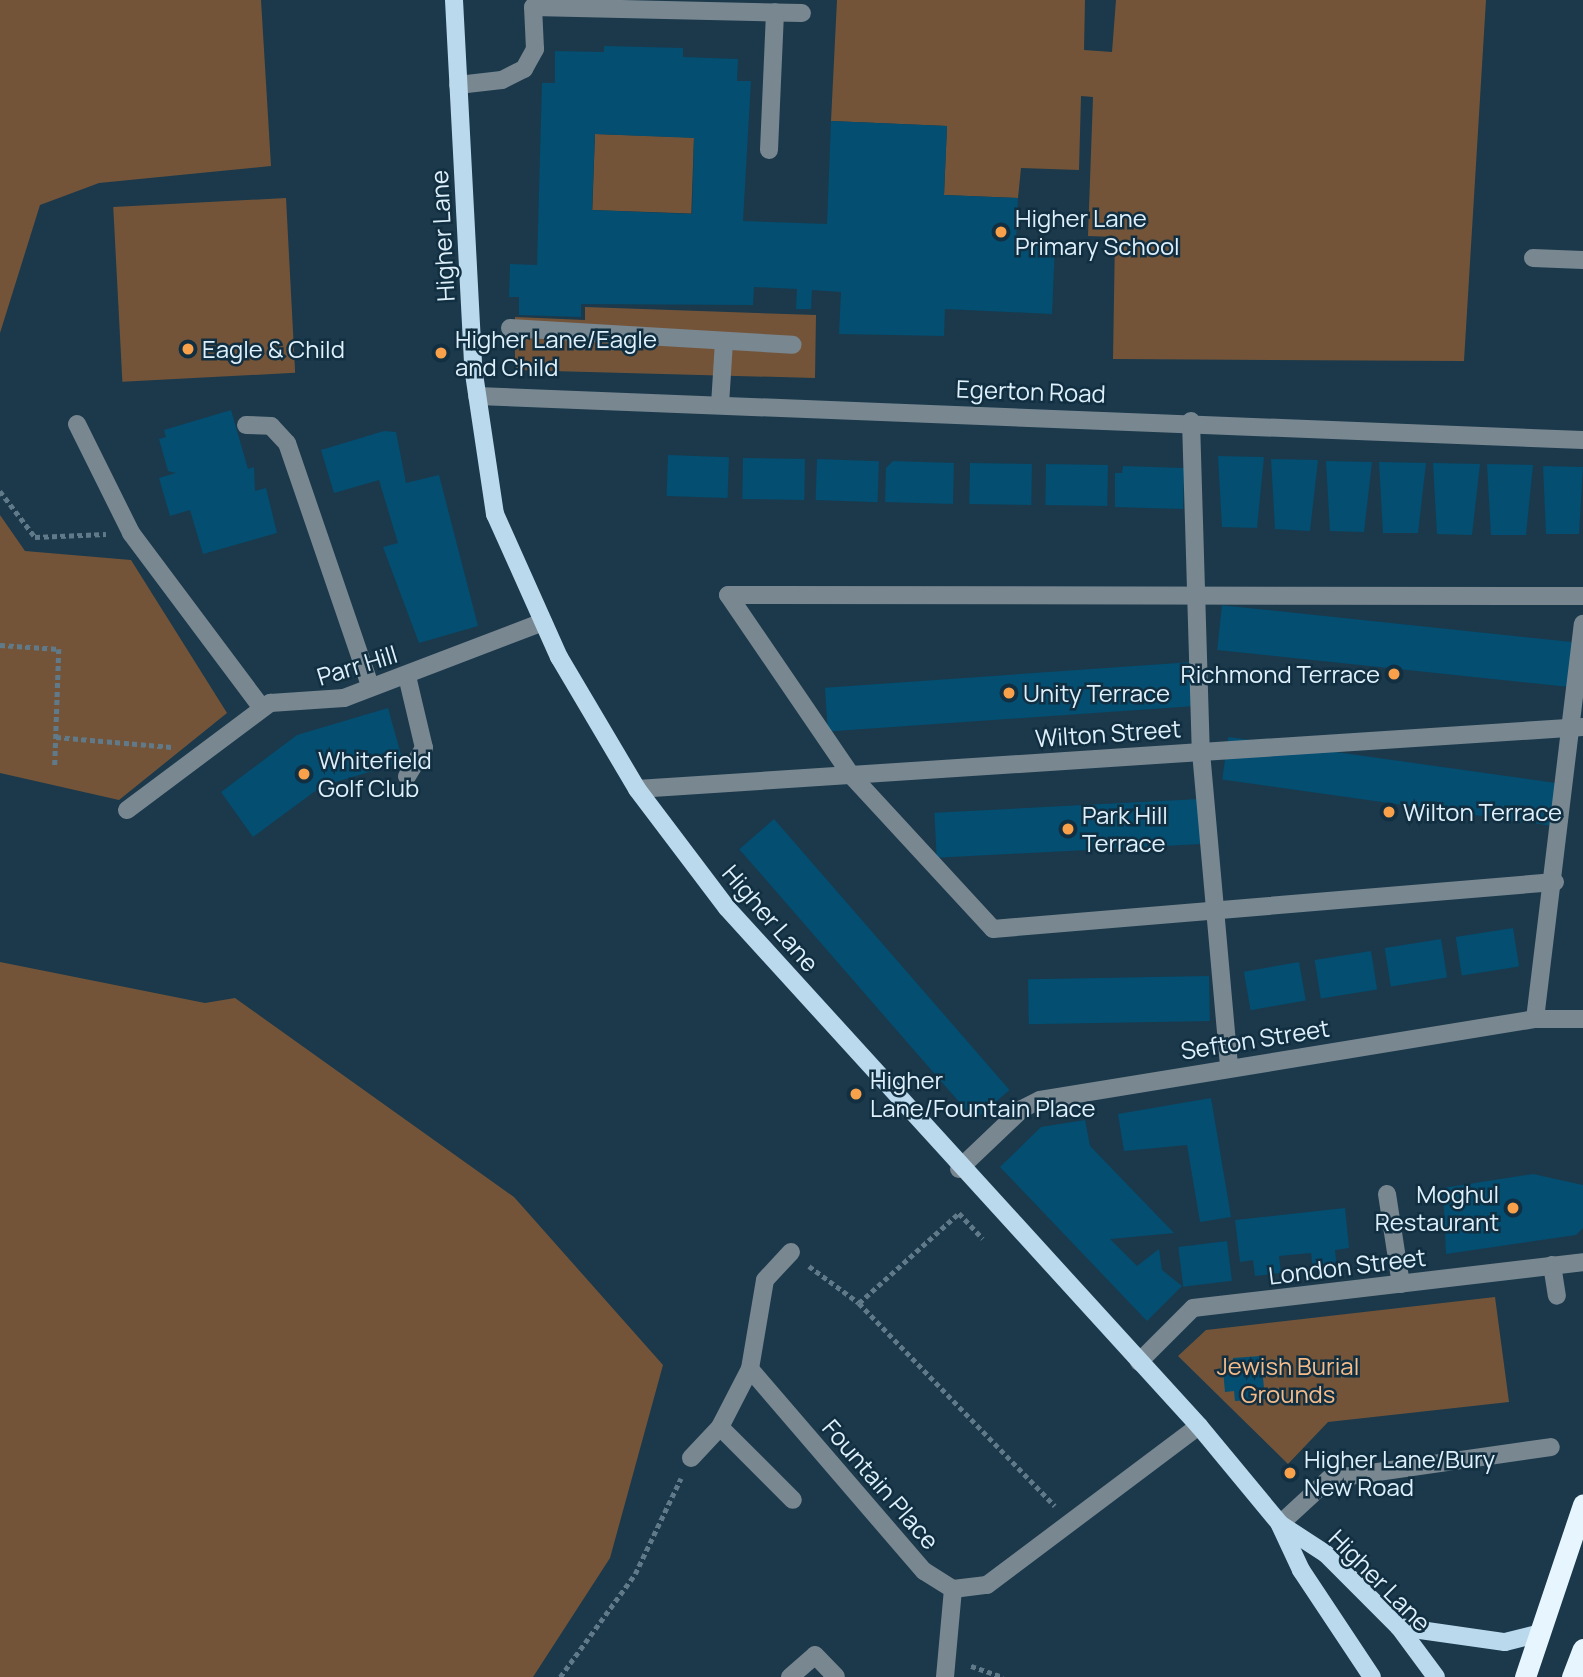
<!DOCTYPE html>
<html>
<head>
<meta charset="utf-8">
<style>
	body { margin:0 }
	#map { position:relative; width:1583px; height:1677px; overflow:hidden; background:#1b394b; font-family:Manrope,sans-serif }
	div>[style] { position:absolute }
	[style*='--x'] { left:calc(var(--x)*1px); top:calc(var(--y)*1px); width:calc(var(--w)*1px); rotate:calc(var(--a)*1deg) }
	.green>* { inset:0; background:#735439; transform-origin:0 0 }
	.building>* { inset:0; background:#034e71; transform-origin:0 0 }
	.path>* { height:4.5px; margin-top:-2.25px; transform-origin:0; background:repeating-linear-gradient(90deg,#617a8a 0 5px,transparent 0 8.5px) }
	.minor>* { height:18px; margin:-9px; padding:0 9px; transform-origin:9px; border-radius:9px; background:#798791 }
	.major>* { height:18px; margin:-9px; padding:0 9px; transform-origin:9px; border-radius:9px; background:#bbd9ec }
	.highway>* { height:21px; margin:-10.5px; padding:0 10.5px; transform-origin:10.5px; border-radius:10.5px; background:#e7f5ff }
	.dots>* { width:19px; height:19px; translate:-50% -50%; box-sizing:border-box; border:4px solid #112f41; border-radius:50% }
	span { translate:-50% -50%; white-space:nowrap; text-align:center; line-height:1.15; -webkit-text-stroke:5px #112f41; paint-order:stroke }
	.poi-label { font-size:24px; color:#def0fb }
	.left { translate:0 -50%; text-align:left }
	.right { translate:-100% -50%; text-align:right }
	.street-label { font-size:24px; color:#def0fb }
	.park-label { font-size:24px; color:#f6bc8a }
</style>
</head>
<body>
<div id="map">
	<div class="green">
		<i style="clip-path:polygon(0 0,261px 0,271px 166px,99px 183px,40px 205px,0 333px)"></i>
		<i style="clip-path:polygon(837px 0,1085px 0,1084px 50px,1112px 52px,1116px 0,1486px 0,1464px 361px,1113px 359px,1115px 237px,1088px 236px,1093px 97px,1081px 96px,1079px 170px,1021px 168px,1018px 198px,944px 195px,947px 126px,831px 121px)"></i>
		<i style="left:595px;top:134px;width:99px;height:76px;rotate:2deg"></i>
		<i style="left:286px;top:198px;width:175px;height:173px;rotate:87deg"></i>
		<i style="clip-path:polygon(585px 307px,816px 315px,815px 378px,515px 370px,515px 317px,585px 320px)"></i>
		<i style="clip-path:polygon(0 515px,25px 551px,131px 560px,227px 713px,119px 800px,0 773px)"></i>
		<i style="clip-path:polygon(0 962px,205px 1003px,235px 998px,514px 1197px,663px 1365px,610px 1558px,533px 1677px,0 1677px)"></i>
		<i style="clip-path:polygon(1495px 1297px,1509px 1402px,1328px 1422px,1288px 1464px,1178px 1356px,1206px 1330px)"></i>
	</div>
	<div class="building">
		<i style="clip-path:polygon(evenodd,604px 46px,683px 48px,683px 57px,738px 59px,737px 81px,751px 81px,743px 221px,827px 224px,831px 121px,947px 126px,944px 195px,1018px 198px,1016px 243px,1055px 245px,1052px 314px,945px 309px,944px 336px,839px 334px,841px 292px,812px 290px,811px 309px,796px 309px,797px 289px,754px 287px,753px 305px,581px 304px,581px 317px,519px 315px,519px 297px,509px 297px,510px 264px,537px 265px,542px 83px,555px 83px,555px 51px,604px 52px,604px 46px,595px 134px,694px 138px,692px 214px,592px 210px,595px 134px)"></i>
		<i style="clip-path:polygon(231px 410px,248px 469px,254px 467px,255px 491px,266px 488px,277px 533px,203px 554px,190px 510px,170px 516px,159px 478px,176px 473px,168px 471px,159px 439px,166px 437px,164px 430px)"></i>
		<i style="clip-path:polygon(384px 431px,396px 432px,406px 483px,439px 475px,478px 626px,419px 643px,383px 547px,398px 543px,379px 480px,334px 493px,321px 450px)"></i>
		<i style="left:668px;top:455px;width:61px;height:41px;rotate:2deg"></i>
		<i style="clip-path:polygon(1218px 456px,1264px 457px,1257px 528px,1222px 527px)"></i>
		<i style="left:743px;top:458px;width:62px;height:41px;rotate:1deg"></i>
		<i style="left:817px;top:459px;width:62px;height:41px;rotate:2deg"></i>
		<i style="clip-path:polygon(1271px 459px,1318px 460px,1310px 531px,1275px 529px)"></i>
		<i style="clip-path:polygon(893px 461px,954px 463px,953px 504px,885px 502px,886px 468px)"></i>
		<i style="clip-path:polygon(1326px 461px,1372px 462px,1364px 532px,1330px 531px)"></i>
		<i style="clip-path:polygon(1379px 462px,1426px 463px,1418px 533px,1383px 533px)"></i>
		<i style="left:970px;top:463px;width:62px;height:41px;rotate:1deg"></i>
		<i style="clip-path:polygon(1433px 463px,1480px 464px,1472px 535px,1437px 534px)"></i>
		<i style="left:1046px;top:464px;width:62px;height:41px;rotate:1deg"></i>
		<i style="clip-path:polygon(1487px 464px,1533px 465px,1526px 535px,1491px 535px)"></i>
		<i style="clip-path:polygon(1123px 466px,1184px 468px,1183px 509px,1115px 507px,1115px 473px,1122px 473px)"></i>
		<i style="clip-path:polygon(1543px 466px,1583px 467px,1579px 534px,1546px 534px)"></i>
		<i style="left:1572px;top:642px;width:45px;height:352px;rotate:96deg"></i>
		<i style="left:1192px;top:662px;width:44px;height:368px;rotate:86deg"></i>
		<i style="clip-path:polygon(388px 708px,403px 762px,322px 786px,253px 837px,221px 792px,297px 735px)"></i>
		<i style="left:1556px;top:783px;width:43px;height:331px;rotate:98deg"></i>
		<i style="left:1199px;top:799px;width:45px;height:265px;rotate:87deg"></i>
		<i style="left:774px;top:819px;width:359px;height:46px;rotate:49deg"></i>
		<i style="left:1513px;top:928px;width:39px;height:58px;rotate:81deg"></i>
		<i style="left:1441px;top:939px;width:39px;height:57px;rotate:81deg"></i>
		<i style="left:1371px;top:951px;width:39px;height:57px;rotate:81deg"></i>
		<i style="left:1299px;top:962px;width:39px;height:56px;rotate:80deg"></i>
		<i style="left:1209px;top:976px;width:45px;height:181px;rotate:89deg"></i>
		<i style="clip-path:polygon(1211px 1098px,1231px 1217px,1200px 1222px,1187px 1145px,1124px 1151px,1118px 1114px)"></i>
		<i style="clip-path:polygon(1085px 1120px,1090px 1146px,1174px 1233px,1110px 1239px,1137px 1266px,1159px 1249px,1162px 1270px,1182px 1286px,1147px 1321px,1000px 1167px,1041px 1127px)"></i>
		<i style="clip-path:polygon(1533px 1174px,1583px 1185px,1583px 1228px,1576px 1235px,1446px 1254px,1443px 1188px)"></i>
		<i style="clip-path:polygon(1345px 1208px,1349px 1248px,1335px 1250px,1337px 1268px,1313px 1270px,1311px 1253px,1279px 1256px,1281px 1273px,1255px 1276px,1253px 1260px,1240px 1262px,1235px 1220px)"></i>
		<i style="left:1227px;top:1241px;width:40px;height:49px;rotate:83deg"></i>
		<i style="clip-path:polygon(1261px 1356px,1265px 1399px,1235px 1401px,1234px 1391px,1225px 1392px,1223px 1370px,1233px 1370px,1233px 1358px)"></i>
	</div>
	<div class="path">
		<i style="--x:0;--y:491;--w:58;--a:52.7"></i>
		<i style="--x:35;--y:537;--w:71;--a:-2.4"></i>
		<i style="--x:0;--y:645;--w:59;--a:3.9"></i>
		<i style="--x:59;--y:649;--w:117;--a:92"></i>
		<i style="--x:56;--y:737;--w:116;--a:4.9"></i>
		<i style="--x:809;--y:1266;--w:62;--a:36.5"></i>
		<i style="--x:859;--y:1303;--w:282;--a:46"></i>
		<i style="--x:859;--y:1303;--w:135;--a:-42"></i>
		<i style="--x:959;--y:1213;--w:35;--a:47"></i>
		<i style="--x:971;--y:1666;--w:34;--a:19"></i>
		<i style="--x:560;--y:1677;--w:127;--a:-53.9"></i>
		<i style="--x:635;--y:1574;--w:106;--a:-64.4"></i>
	</div>
	<div class="minor">
		<i style="--x:458;--y:85;--w:44;--a:-6.5"></i>
		<i style="--x:502;--y:80;--w:25;--a:-27"></i>
		<i style="--x:524;--y:69;--w:23;--a:-61"></i>
		<i style="--x:535;--y:49;--w:42;--a:-92.7"></i>
		<i style="--x:533;--y:7;--w:269;--a:1.3"></i>
		<i style="--x:769;--y:150;--w:138;--a:-87.5"></i>
		<i style="--x:1533;--y:258;--w:50;--a:2.3"></i>
		<i style="--x:510;--y:328;--w:283;--a:3.4"></i>
		<i style="--x:477;--y:396;--w:1107;--a:2.28"></i>
		<i style="--x:720;--y:405;--w:64;--a:-86.4"></i>
		<i style="--x:1191;--y:421;--w:331;--a:88.3"></i>
		<i style="--x:1201;--y:752;--w:317;--a:84.9"></i>
		<i style="--x:77;--y:424;--w:122;--a:63.6"></i>
		<i style="--x:131;--y:533;--w:217;--a:53.2"></i>
		<i style="--x:246;--y:425;--w:25;--a:2"></i>
		<i style="--x:271;--y:426;--w:23;--a:47"></i>
		<i style="--x:287;--y:443;--w:257;--a:71.1"></i>
		<i style="--x:407;--y:676;--w:74;--a:76.7"></i>
		<i style="--x:424;--y:748;--w:33;--a:121"></i>
		<i style="--x:637;--y:789;--w:948;--a:-3.75"></i>
		<i style="--x:127;--y:810;--w:179;--a:-36.8"></i>
		<i style="--x:270;--y:703;--w:74;--a:-3.9"></i>
		<i style="--x:344;--y:698;--w:213;--a:-20.9"></i>
		<i style="--x:1555;--y:882;--w:564;--a:175.22"></i>
		<i style="--x:993;--y:929;--w:209;--a:-132.7"></i>
		<i style="--x:851;--y:775;--w:218;--a:-124.3"></i>
		<i style="--x:728;--y:595;--w:855;--a:0.07"></i>
		<i style="--x:1535;--y:1019;--w:398;--a:-83.1"></i>
		<i style="--x:959;--y:1169;--w:87;--a:-43.6"></i>
		<i style="--x:1022;--y:1109;--w:20;--a:-27"></i>
		<i style="--x:1040;--y:1100;--w:502;--a:-9.29"></i>
		<i style="--x:1535;--y:1019;--w:48;--a:0"></i>
		<i style="--x:1387;--y:1194;--w:91;--a:81.2"></i>
		<i style="--x:791;--y:1252;--w:38;--a:133"></i>
		<i style="--x:765;--y:1280;--w:90;--a:99.6"></i>
		<i style="--x:750;--y:1369;--w:267;--a:49.3"></i>
		<i style="--x:924;--y:1571;--w:34;--a:32"></i>
		<i style="--x:953;--y:1589;--w:34;--a:-7"></i>
		<i style="--x:987;--y:1585;--w:265;--a:-36.9"></i>
		<i style="--x:1552;--y:1265;--w:31;--a:81"></i>
		<i style="--x:1139;--y:1362;--w:76;--a:-45"></i>
		<i style="--x:1193;--y:1308;--w:393;--a:-6.7"></i>
		<i style="--x:720;--y:1427;--w:103;--a:45"></i>
		<i style="--x:691;--y:1458;--w:42;--a:-46.9"></i>
		<i style="--x:720;--y:1427;--w:65;--a:-62.7"></i>
		<i style="--x:1280;--y:1524;--w:67;--a:-42.6"></i>
		<i style="--x:1329;--y:1479;--w:224;--a:-8.2"></i>
		<i style="--x:790;--y:1677;--w:33;--a:-41"></i>
		<i style="--x:815;--y:1655;--w:30;--a:46"></i>
		<i style="--x:945;--y:1677;--w:88;--a:-84.8"></i>
	</div>
	<div class="major">
		<i style="--x:454;--y:0;--w:367;--a:87"></i>
		<i style="--x:473;--y:367;--w:149;--a:81.5"></i>
		<i style="--x:495;--y:514;--w:157;--a:65.9"></i>
		<i style="--x:559;--y:657;--w:153;--a:59.4"></i>
		<i style="--x:637;--y:789;--w:149;--a:52.9"></i>
		<i style="--x:727;--y:908;--w:701;--a:47.66"></i>
		<i style="--x:1199;--y:1426;--w:127;--a:50.4"></i>
		<i style="--x:1280;--y:1524;--w:55;--a:33.1"></i>
		<i style="--x:1326;--y:1554;--w:103;--a:45"></i>
		<i style="--x:1399;--y:1627;--w:62;--a:53.5"></i>
		<i style="--x:1280;--y:1525;--w:50;--a:65"></i>
		<i style="--x:1301;--y:1570;--w:128;--a:56.4"></i>
		<i style="--x:1399;--y:1627;--w:107;--a:8.1"></i>
		<i style="--x:1505;--y:1642;--w:33;--a:-14"></i>
	</div>
	<div class="highway">
		<i style="--x:1525;--y:1677;--w:182;--a:-71.4"></i>
		<i style="--x:1572;--y:1677;--w:30;--a:-69"></i>
	</div>
	<div class="dots">
		<i style="left:1001px;top:232px;background:#f8a14a"></i>
		<i style="left:188px;top:349px;background:#f8a14a"></i>
		<i style="left:441px;top:353px;background:#f8a14a"></i>
		<i style="left:1394px;top:674px;background:#f8a14a"></i>
		<i style="left:1009px;top:693px;background:#f8a14a"></i>
		<i style="left:304px;top:774px;background:#f8a14a"></i>
		<i style="left:1389px;top:812px;background:#f8a14a"></i>
		<i style="left:1068px;top:829px;background:#f8a14a"></i>
		<i style="left:856px;top:1094px;background:#f8a14a"></i>
		<i style="left:1513px;top:1208px;background:#f8a14a"></i>
		<i style="left:1290px;top:1473px;background:#f8a14a"></i>
	</div>
	<div class="poi-label">
		<span class="left" style="left:1015px;top:232px">Higher Lane<br>Primary School</span>
		<span class="left" style="left:455px;top:353px">Higher Lane/Eagle<br>and Child</span>
		<span class="left" style="left:202px;top:349px">Eagle &amp; Child</span>
		<span class="right" style="left:1380px;top:674px">Richmond Terrace</span>
		<span class="left" style="left:1023px;top:693px">Unity Terrace</span>
		<span class="left" style="left:318px;top:774px">Whitefield<br>Golf Club</span>
		<span class="left" style="left:1403px;top:812px">Wilton Terrace</span>
		<span class="left" style="left:1082px;top:829px">Park Hill<br>Terrace</span>
		<span class="left" style="left:870px;top:1094px">Higher<br>Lane/Fountain Place</span>
		<span class="right" style="left:1499px;top:1208px">Moghul<br>Restaurant</span>
		<span class="left" style="left:1304px;top:1473px">Higher Lane/Bury<br>New Road</span>
	</div>
	<div class="street-label">
		<span style="left:442px;top:236px;rotate:-93deg">Higher Lane</span>
		<span style="left:1031px;top:391px;rotate:2deg">Egerton Road</span>
		<span style="left:357px;top:665px;rotate:-17deg">Parr Hill</span>
		<span style="left:1108px;top:733px;rotate:-4deg">Wilton Street</span>
		<span style="left:771px;top:918px;rotate:49deg">Higher Lane</span>
		<span style="left:1255px;top:1039px;rotate:-9deg">Sefton Street</span>
		<span style="left:1347px;top:1266px;rotate:-7deg">London Street</span>
		<span style="left:881px;top:1484px;rotate:49deg">Fountain Place</span>
		<span style="left:1380px;top:1580px;rotate:45deg">Higher Lane</span>
	</div>
	<div class="park-label">
		<span style="left:1288px;top:1380px">Jewish Burial<br>Grounds</span>
	</div>
</div>
</body>
</html>
